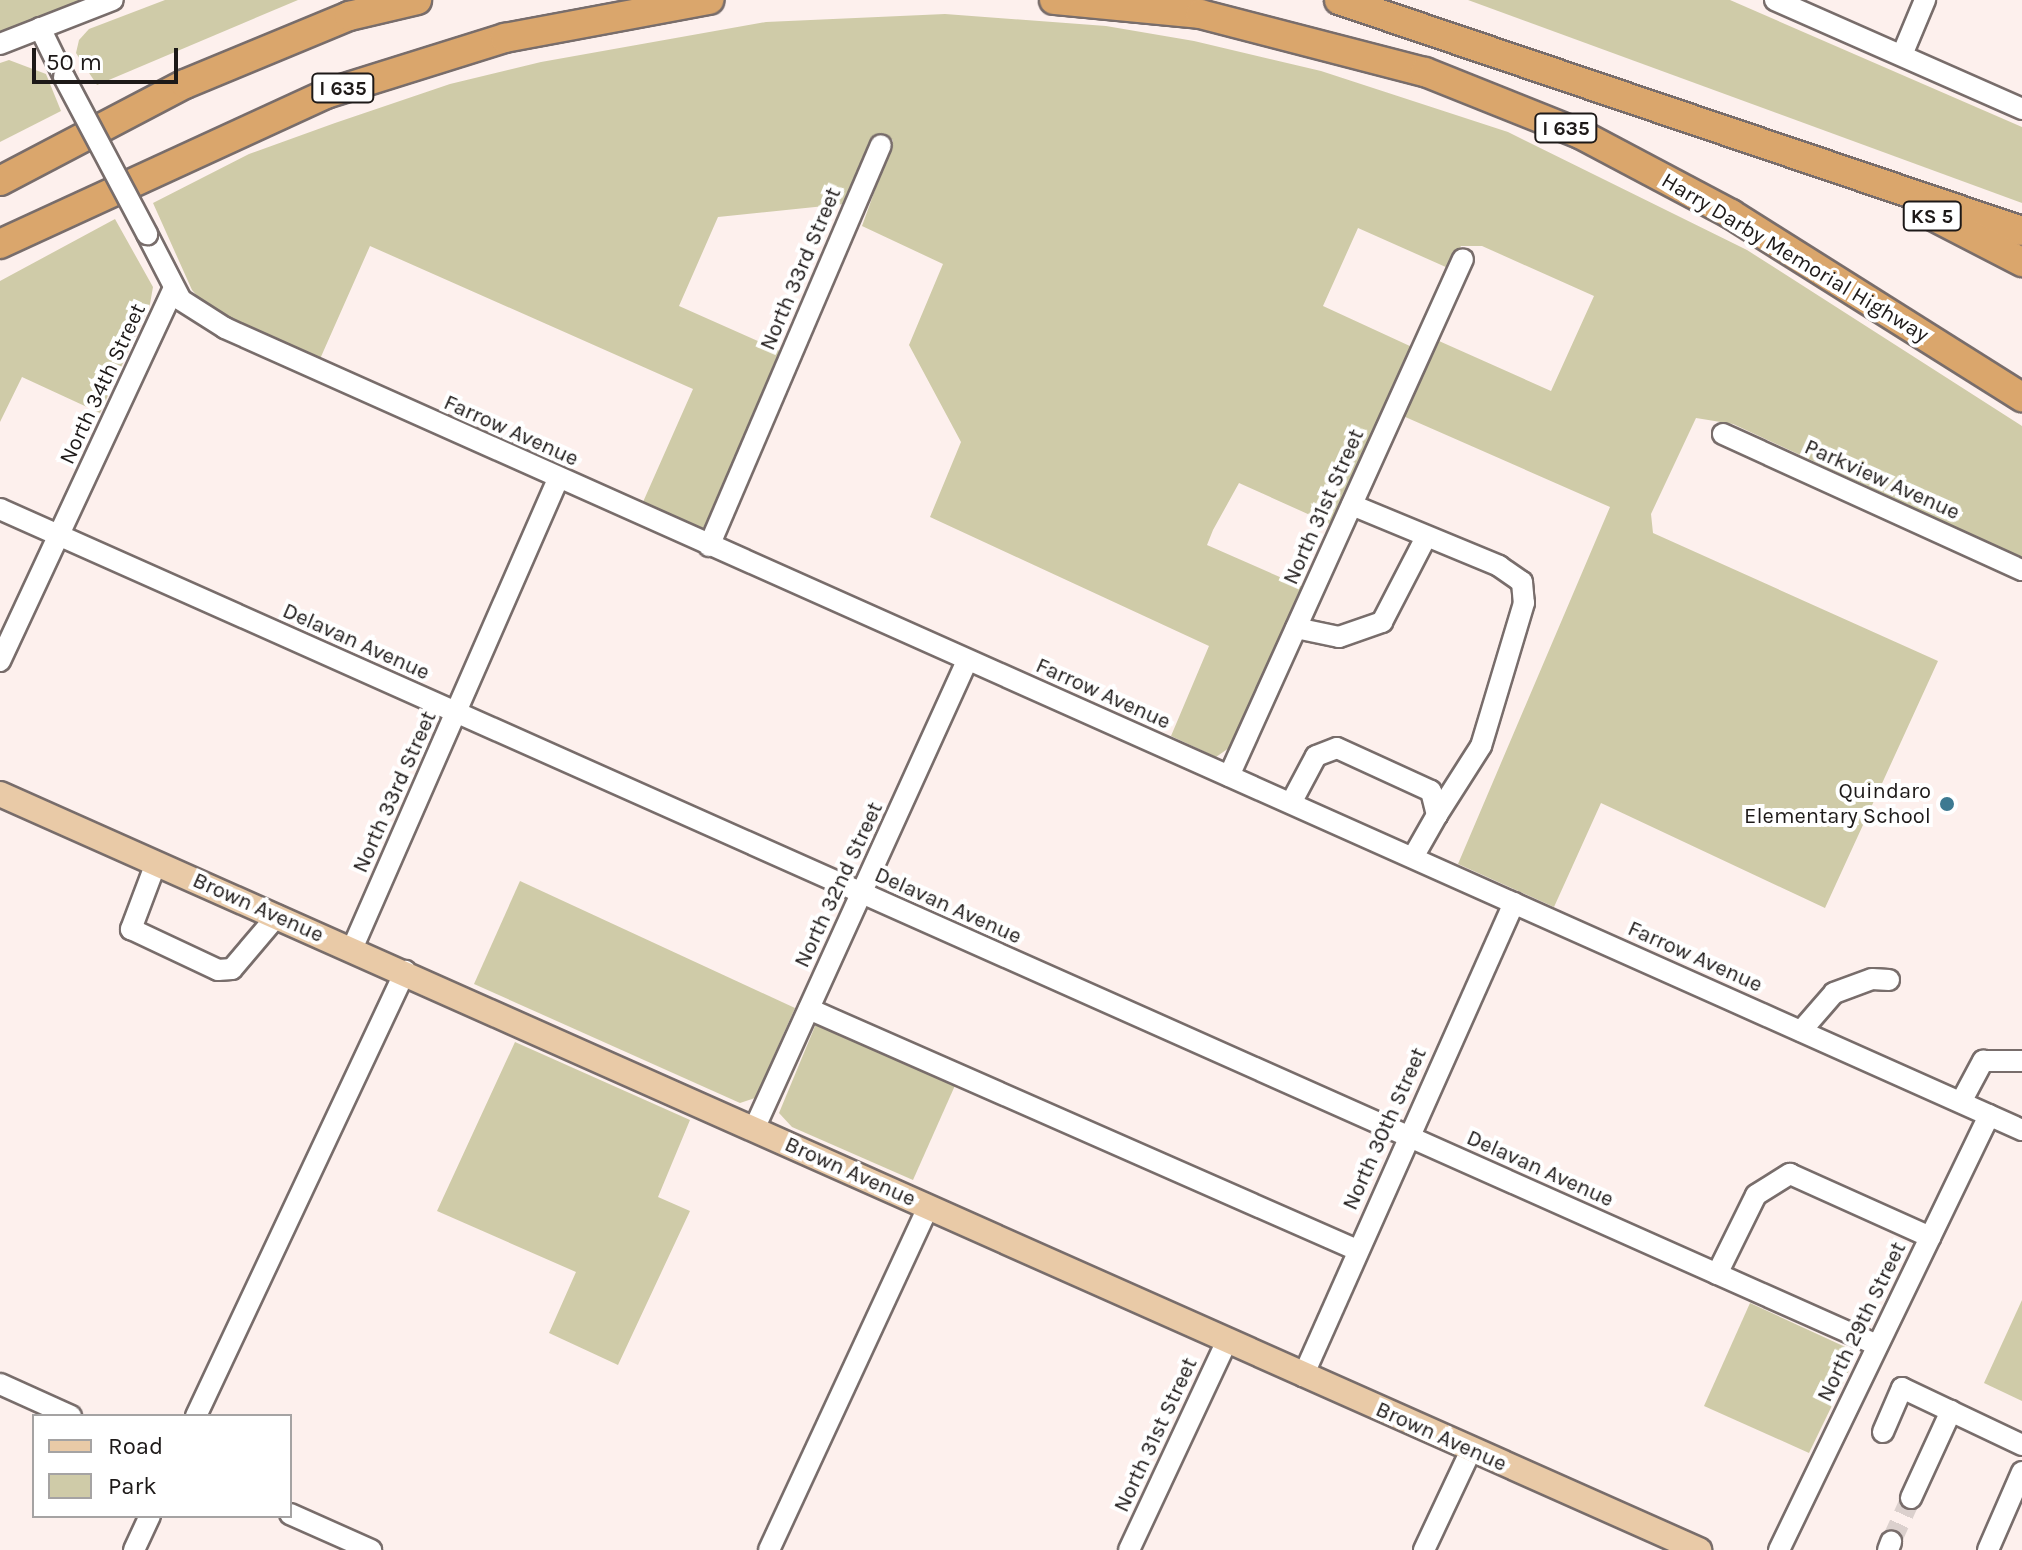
<!DOCTYPE html>
<html>
<head>
<meta charset="utf-8">
<style>
	body { margin:0 }
	#map { position:relative; width:2022px; height:1550px; overflow:hidden; background:#fdf0ed; font-family:Karla,sans-serif }
	div>[style] { position:absolute }
	[style*='--x'] { left:calc(var(--x)*1px); top:calc(var(--y)*1px); width:calc(var(--w)*1px); rotate:calc(var(--a)*1deg) }
	.green>* { inset:0; background:#cfcba8 }
	.minor-tunnel>* { height:20px; margin-top:-10px; transform-origin:0; background:repeating-linear-gradient(90deg,#dbd0cd 0 20px,transparent 0 30px) }
	.roads { filter:drop-shadow(2px 0 #786d6b) drop-shadow(-2px 0 #786d6b) drop-shadow(0 2px #786d6b) drop-shadow(0 -2px #786d6b) }
	.minor>* { height:20px; margin:-10px; padding:0 10px; transform-origin:10px; border-radius:10px; background:#fff }
	.major>* { height:24px; margin:-12px; padding:0 12px; transform-origin:12px; border-radius:12px; background:#e9caa7 }
	.highway>* { height:28px; margin:-14px; padding:0 14px; transform-origin:14px; border-radius:14px; background:#daa66c }
	.bridges { filter:drop-shadow(2px 0 #786d6b) drop-shadow(-2px 0 #786d6b) drop-shadow(0 2px #786d6b) drop-shadow(0 -2px #786d6b) }
	.minor-bridge>* { height:20px; margin:-10px; padding:0 10px; transform-origin:10px; border-radius:10px; background:#fff }
	.dots>* { width:22px; height:22px; translate:-50% -50%; box-sizing:border-box; border:4px solid #fff; border-radius:50% }
	span { translate:-50% -50%; white-space:nowrap; text-align:center; line-height:1.15; -webkit-text-stroke:8px #fff; paint-order:stroke }
	.shield-label span { padding:2px 6px; background:#fff; border:2px solid; border-radius:6px; -webkit-text-stroke-width:0 }
	.shield-label { font-size:20px; color:#1d1918; font-weight:700 }
	.street-label { font-size:22px; color:#1d1918 }
	.poi-label { font-size:22px; color:#1d1918 }
	.right { translate:-100% -50%; text-align:right }
	.legend { position:absolute; left:32px; top:1414px; width:260px; height:104px; box-sizing:border-box; background:#fff; border:2px solid #a5a3a3; margin:0; padding:10px 14px; list-style:none; font-size:24px; color:#1d1918 }
	.legend li { display:flex; align-items:center; gap:16px; height:40px }
	.legend b { width:40px; border:2px solid #a5a3a3 }
	.scale { position:absolute; left:32px; top:48px; width:146px; height:36px; box-sizing:border-box; border:4px solid #1d1918; border-top:0; padding-left:10px; font-size:24px; line-height:28px; white-space:nowrap; color:#1d1918; -webkit-text-stroke:6px #fff; paint-order:stroke }
</style>
</head>
<body>
<div id="map">
	<div class="green">
		<i style="clip-path:polygon(0 0,90px 0,0 33px)"></i>
		<i style="clip-path:polygon(165px 0,298px 0,97px 85px,76px 53px,79px 40px,89px 29px)"></i>
		<i style="clip-path:polygon(1468px 0,1730px 0,2022px 127px,2022px 203px)"></i>
		<i style="clip-path:polygon(945px 14px,1106px 26px,1194px 41px,1321px 71px,1508px 132px,1747px 250px,2022px 426px,2022px 558px,1733px 424px,1696px 418px,1651px 514px,1653px 533px,1938px 661px,1825px 908px,1601px 803px,1554px 907px,1458px 864px,1610px 507px,1403px 416px,1439px 341px,1551px 391px,1594px 296px,1482px 246px,1461px 246px,1448px 268px,1358px 228px,1323px 306px,1412px 347px,1330px 524px,1239px 483px,1213px 530px,1207px 545px,1305px 588px,1236px 743px,1216px 757px,1171px 736px,1209px 646px,930px 517px,961px 442px,909px 345px,943px 264px,862px 226px,893px 140px,876px 134px,844px 204px,718px 217px,679px 306px,780px 351px,711px 524px,701px 529px,643px 502px,693px 389px,370px 246px,320px 359px,206px 306px,192px 290px,153px 203px,249px 154px,335px 123px,450px 84px,541px 62px,766px 22px)"></i>
		<i style="clip-path:polygon(9px 60px,46px 74px,61px 111px,0 142px,0 63px)"></i>
		<i style="clip-path:polygon(115px 219px,153px 287px,150px 304px,100px 413px,22px 377px,0 422px,0 281px)"></i>
		<i style="clip-path:polygon(520px 881px,795px 1008px,755px 1098px,740px 1103px,474px 984px)"></i>
		<i style="clip-path:polygon(818px 1019px,957px 1081px,913px 1180px,792px 1127px,779px 1113px)"></i>
		<i style="clip-path:polygon(515px 1042px,690px 1120px,658px 1197px,690px 1211px,618px 1365px,549px 1333px,576px 1272px,437px 1211px)"></i>
		<i style="clip-path:polygon(2022px 1300px,2022px 1401px,1984px 1383px)"></i>
		<i style="clip-path:polygon(1750px 1303px,1852px 1350px,1855px 1358px,1809px 1453px,1704px 1406px)"></i>
	</div>
	<div class="minor-tunnel">
		<i style="--x:1891;--y:1542;--w:48;--a:-65.6"></i>
	</div>
	<div class="roads">
		<div class="minor">
			<i style="--x:1775;--y:0;--w:270;--a:23.8"></i>
			<i style="--x:40;--y:28;--w:55;--a:63.9"></i>
			<i style="--x:0;--y:44;--w:121;--a:-21.3"></i>
			<i style="--x:1902;--y:55;--w:60;--a:-67.3"></i>
			<i style="--x:147;--y:234;--w:74;--a:62.7"></i>
			<i style="--x:181;--y:300;--w:52;--a:32.5"></i>
			<i style="--x:225;--y:328;--w:1968;--a:24.05"></i>
			<i style="--x:1723;--y:434;--w:328;--a:24.5"></i>
			<i style="--x:1352;--y:505;--w:159;--a:22.5"></i>
			<i style="--x:1499;--y:566;--w:28;--a:35"></i>
			<i style="--x:1522;--y:582;--w:21;--a:85"></i>
			<i style="--x:1524;--y:603;--w:149;--a:106.7"></i>
			<i style="--x:1481;--y:746;--w:82;--a:122.5"></i>
			<i style="--x:0;--y:509;--w:2055;--a:24.01"></i>
			<i style="--x:709;--y:546;--w:436;--a:-66.8"></i>
			<i style="--x:1296;--y:628;--w:44;--a:11.8"></i>
			<i style="--x:1339;--y:637;--w:46;--a:-19.2"></i>
			<i style="--x:1382;--y:622;--w:96;--a:-62.6"></i>
			<i style="--x:0;--y:661;--w:409;--a:-65"></i>
			<i style="--x:1229;--y:776;--w:567;--a:-65.65"></i>
			<i style="--x:1291;--y:803;--w:53;--a:-62"></i>
			<i style="--x:1316;--y:756;--w:22;--a:-21"></i>
			<i style="--x:1337;--y:748;--w:103;--a:24.6"></i>
			<i style="--x:1431;--y:791;--w:25;--a:76"></i>
			<i style="--x:1437;--y:815;--w:48;--a:119.7"></i>
			<i style="--x:156;--y:863;--w:71;--a:110.7"></i>
			<i style="--x:131;--y:929;--w:96;--a:25.2"></i>
			<i style="--x:218;--y:970;--w:14;--a:-4"></i>
			<i style="--x:232;--y:969;--w:70;--a:-49.7"></i>
			<i style="--x:352;--y:949;--w:513;--a:-66.33"></i>
			<i style="--x:809;--y:1009;--w:599;--a:23.74"></i>
			<i style="--x:1801;--y:1031;--w:50;--a:-49"></i>
			<i style="--x:1834;--y:993;--w:40;--a:-20.2"></i>
			<i style="--x:1872;--y:979;--w:17;--a:3"></i>
			<i style="--x:1961;--y:1102;--w:47;--a:-61.8"></i>
			<i style="--x:1983;--y:1061;--w:39;--a:0"></i>
			<i style="--x:754;--y:1129;--w:514;--a:-65.53"></i>
			<i style="--x:1717;--y:1274;--w:88;--a:-63.7"></i>
			<i style="--x:1756;--y:1195;--w:40;--a:-32"></i>
			<i style="--x:1790;--y:1174;--w:154;--a:24.2"></i>
			<i style="--x:1303;--y:1376;--w:518;--a:-65.96"></i>
			<i style="--x:0;--y:1384;--w:78;--a:24.3"></i>
			<i style="--x:196;--y:1416;--w:492;--a:-64.8"></i>
			<i style="--x:1883;--y:1432;--w:48;--a:-66.6"></i>
			<i style="--x:1902;--y:1388;--w:133;--a:25.4"></i>
			<i style="--x:1911;--y:1498;--w:96;--a:-65.3"></i>
			<i style="--x:290;--y:1514;--w:89;--a:24"></i>
			<i style="--x:134;--y:1550;--w:38;--a:-65"></i>
			<i style="--x:769;--y:1550;--w:378;--a:-65.1"></i>
			<i style="--x:1129;--y:1550;--w:231;--a:-64.9"></i>
			<i style="--x:1424;--y:1550;--w:110;--a:-64.8"></i>
			<i style="--x:1779;--y:1550;--w:483;--a:-64.2"></i>
			<i style="--x:1888;--y:1550;--w:9;--a:-69"></i>
			<i style="--x:1988;--y:1550;--w:85;--a:-66.4"></i>
		</div>
		<div class="major">
			<i style="--x:0;--y:794;--w:1860;--a:23.99"></i>
		</div>
		<div class="highway">
			<i style="--x:1054;--y:0;--w:147;--a:5.5"></i>
			<i style="--x:1200;--y:14;--w:232;--a:14.5"></i>
			<i style="--x:1425;--y:72;--w:167;--a:21.8"></i>
			<i style="--x:1580;--y:134;--w:171;--a:27.9"></i>
			<i style="--x:1731;--y:214;--w:344;--a:32.2"></i>
			<i style="--x:1339;--y:0;--w:721;--a:18.69"></i>
			<i style="--x:0;--y:181;--w:209;--a:-27.7"></i>
			<i style="--x:185;--y:84;--w:178;--a:-22.5"></i>
			<i style="--x:349;--y:16;--w:70;--a:-13.2"></i>
			<i style="--x:1929;--y:214;--w:105;--a:27.3"></i>
			<i style="--x:0;--y:244;--w:359;--a:-24.7"></i>
			<i style="--x:326;--y:94;--w:188;--a:-17.4"></i>
			<i style="--x:505;--y:38;--w:208;--a:-10.6"></i>
		</div>
	</div>
	<div class="bridges">
		<div class="minor-bridge">
			<i style="--x:64;--y:77;--w:178;--a:62.1"></i>
		</div>
	</div>
	<div class="dots">
		<i style="left:1947px;top:804px;background:#3d7991"></i>
	</div>
	<div class="shield-label">
		<span style="left:343px;top:88px">I 635</span>
		<span style="left:1566px;top:128px">I 635</span>
		<span style="left:1932px;top:216px">KS 5</span>
	</div>
	<div class="street-label">
		<span style="left:1795px;top:258px;rotate:31deg">Harry Darby Memorial Highway</span>
		<span style="left:801px;top:269px;rotate:-67deg">North 33rd Street</span>
		<span style="left:103px;top:384px;rotate:-65deg">North 34th Street</span>
		<span style="left:511px;top:431px;rotate:24deg">Farrow Avenue</span>
		<span style="left:1882px;top:480px;rotate:24deg">Parkview Avenue</span>
		<span style="left:1324px;top:507px;rotate:-66deg">North 31st Street</span>
		<span style="left:356px;top:642px;rotate:24deg">Delavan Avenue</span>
		<span style="left:1103px;top:694px;rotate:24deg">Farrow Avenue</span>
		<span style="left:395px;top:792px;rotate:-66deg">North 33rd Street</span>
		<span style="left:839px;top:885px;rotate:-65deg">North 32nd Street</span>
		<span style="left:948px;top:906px;rotate:24deg">Delavan Avenue</span>
		<span style="left:258px;top:908px;rotate:24deg">Brown Avenue</span>
		<span style="left:1695px;top:957px;rotate:24deg">Farrow Avenue</span>
		<span style="left:1385px;top:1129px;rotate:-66deg">North 30th Street</span>
		<span style="left:1540px;top:1169px;rotate:24deg">Delavan Avenue</span>
		<span style="left:850px;top:1172px;rotate:24deg">Brown Avenue</span>
		<span style="left:1862px;top:1322px;rotate:-64deg">North 29th Street</span>
		<span style="left:1156px;top:1435px;rotate:-65deg">North 31st Street</span>
		<span style="left:1441px;top:1437px;rotate:24deg">Brown Avenue</span>
	</div>
	<div class="poi-label">
		<span class="right" style="left:1931px;top:804px">Quindaro<br>Elementary School</span>
	</div>
	<ul class="legend">
	<li><b style="height:10px;background:#e9caa7"></b>Road</li>
	<li><b style="height:22px;background:#cfcba8"></b>Park</li>
	</ul>
	<div class="scale">50 m</div>
</div>
</body>
</html>
